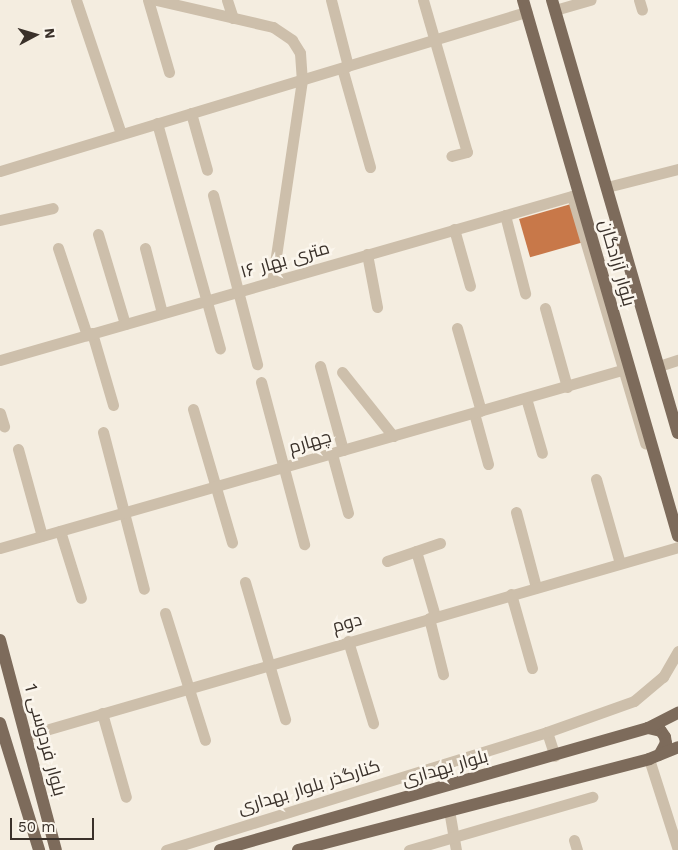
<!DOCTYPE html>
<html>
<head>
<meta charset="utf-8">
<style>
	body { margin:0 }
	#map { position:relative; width:678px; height:850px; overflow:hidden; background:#f4ede0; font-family:"Work Sans",Cairo,sans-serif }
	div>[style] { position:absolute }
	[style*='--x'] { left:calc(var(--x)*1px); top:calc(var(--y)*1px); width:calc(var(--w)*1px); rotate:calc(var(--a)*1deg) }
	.building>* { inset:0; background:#c87849; transform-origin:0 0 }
	.minor>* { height:11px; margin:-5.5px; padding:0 5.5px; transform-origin:5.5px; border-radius:5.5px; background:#cdbfab }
	.major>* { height:12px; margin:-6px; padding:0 6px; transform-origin:6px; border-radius:6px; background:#7d6b5b }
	span { translate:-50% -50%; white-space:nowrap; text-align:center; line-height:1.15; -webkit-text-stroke:5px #fbf6ed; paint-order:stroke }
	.street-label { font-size:18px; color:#3a312a }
	.north { position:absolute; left:10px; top:10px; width:50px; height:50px; -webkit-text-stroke:4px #fbf6ed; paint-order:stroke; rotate:84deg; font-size:14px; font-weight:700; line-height:20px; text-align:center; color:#3a312a }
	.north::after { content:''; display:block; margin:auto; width:18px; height:22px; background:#3a312a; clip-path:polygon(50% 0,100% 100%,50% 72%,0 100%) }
	.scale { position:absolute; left:10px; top:818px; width:84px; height:22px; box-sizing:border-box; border:2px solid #3a312a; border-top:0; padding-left:6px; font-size:15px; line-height:18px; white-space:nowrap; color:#3a312a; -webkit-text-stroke:4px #fbf6ed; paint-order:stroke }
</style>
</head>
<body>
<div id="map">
	<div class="building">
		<i style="left:571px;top:204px;width:40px;height:54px;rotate:74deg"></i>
	</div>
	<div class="minor">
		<i style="--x:76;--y:0;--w:141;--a:71.4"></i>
		<i style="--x:148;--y:0;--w:75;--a:73.7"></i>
		<i style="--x:156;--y:0;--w:120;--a:13"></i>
		<i style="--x:273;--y:27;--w:23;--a:34"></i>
		<i style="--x:292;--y:40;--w:15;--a:58"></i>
		<i style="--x:300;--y:53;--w:27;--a:86"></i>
		<i style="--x:302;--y:80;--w:204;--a:98.4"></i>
		<i style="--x:227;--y:0;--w:19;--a:72"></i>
		<i style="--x:331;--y:0;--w:68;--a:75.6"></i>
		<i style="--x:423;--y:0;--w:158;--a:73.9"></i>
		<i style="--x:467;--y:152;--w:16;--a:166"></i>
		<i style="--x:639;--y:0;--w:10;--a:73"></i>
		<i style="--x:555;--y:10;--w:37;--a:-16"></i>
		<i style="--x:342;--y:68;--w:103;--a:74.2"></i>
		<i style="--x:191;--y:113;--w:59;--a:74.3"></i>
		<i style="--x:157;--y:123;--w:234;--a:74.4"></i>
		<i style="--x:0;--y:171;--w:550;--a:-16.82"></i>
		<i style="--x:607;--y:187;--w:73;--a:-14.2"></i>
		<i style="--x:213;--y:195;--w:175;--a:75.4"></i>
		<i style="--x:572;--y:196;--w:258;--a:73.5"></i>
		<i style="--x:505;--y:215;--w:81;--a:75.6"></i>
		<i style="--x:0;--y:220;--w:54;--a:-12.8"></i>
		<i style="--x:454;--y:229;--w:59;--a:74.3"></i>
		<i style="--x:98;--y:234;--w:94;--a:73.3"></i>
		<i style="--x:58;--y:248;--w:92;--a:71.6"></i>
		<i style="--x:145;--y:248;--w:67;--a:75.3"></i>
		<i style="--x:367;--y:254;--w:54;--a:79.3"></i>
		<i style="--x:545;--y:308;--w:82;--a:74.4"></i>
		<i style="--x:457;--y:328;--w:86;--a:73.9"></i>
		<i style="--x:92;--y:333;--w:75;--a:73.7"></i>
		<i style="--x:0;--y:360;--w:602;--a:-16"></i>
		<i style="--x:320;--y:366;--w:87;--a:74.7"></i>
		<i style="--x:659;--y:366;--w:20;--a:-18"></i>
		<i style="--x:342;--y:372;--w:82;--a:51.4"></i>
		<i style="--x:261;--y:382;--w:168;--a:75.1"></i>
		<i style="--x:526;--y:398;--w:57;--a:73.8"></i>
		<i style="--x:193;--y:409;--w:139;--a:73.7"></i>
		<i style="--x:0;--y:413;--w:14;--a:73"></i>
		<i style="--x:474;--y:413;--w:53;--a:74.6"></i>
		<i style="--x:103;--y:432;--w:162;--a:75.4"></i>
		<i style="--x:18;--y:449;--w:90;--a:74.6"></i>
		<i style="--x:332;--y:454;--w:61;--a:74.8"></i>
		<i style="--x:596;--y:479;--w:87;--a:74.1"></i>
		<i style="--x:516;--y:512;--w:78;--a:75.1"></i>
		<i style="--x:60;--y:531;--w:70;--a:72.6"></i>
		<i style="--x:0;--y:548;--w:654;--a:-15.97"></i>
		<i style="--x:416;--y:551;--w:68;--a:73.7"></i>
		<i style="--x:387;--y:561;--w:56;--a:-18.8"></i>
		<i style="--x:245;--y:582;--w:143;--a:73.7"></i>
		<i style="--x:511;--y:594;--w:77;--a:74.2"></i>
		<i style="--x:165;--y:613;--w:133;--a:72.5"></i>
		<i style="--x:429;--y:618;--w:58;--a:76"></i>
		<i style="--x:348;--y:641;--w:86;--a:73"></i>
		<i style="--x:102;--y:713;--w:87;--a:74.1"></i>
		<i style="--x:547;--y:732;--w:25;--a:72"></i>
		<i style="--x:25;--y:736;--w:680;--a:-16.14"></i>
		<i style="--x:649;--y:759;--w:96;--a:72.3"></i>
		<i style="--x:449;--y:810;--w:41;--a:80.1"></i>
		<i style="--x:574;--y:840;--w:10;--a:73"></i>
		<i style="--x:166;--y:850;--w:399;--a:-17.2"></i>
		<i style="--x:547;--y:732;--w:92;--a:-19.6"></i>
		<i style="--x:634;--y:701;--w:38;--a:-40"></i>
		<i style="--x:663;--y:677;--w:30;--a:-60"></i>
		<i style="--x:409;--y:850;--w:191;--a:-16.2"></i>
	</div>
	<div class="major">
		<i style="--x:523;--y:0;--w:558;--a:73.87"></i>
		<i style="--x:552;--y:0;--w:451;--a:73.8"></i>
		<i style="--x:0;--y:640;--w:217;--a:75.1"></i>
		<i style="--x:0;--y:723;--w:133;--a:72.9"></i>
		<i style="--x:648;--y:728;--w:13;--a:13"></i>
		<i style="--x:661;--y:731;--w:7;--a:56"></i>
		<i style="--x:665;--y:737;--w:6;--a:81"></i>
		<i style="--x:666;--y:743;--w:13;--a:119"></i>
		<i style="--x:220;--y:850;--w:445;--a:-15.9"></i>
		<i style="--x:648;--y:728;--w:34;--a:-27"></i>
		<i style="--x:298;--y:850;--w:363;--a:-14.5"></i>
		<i style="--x:649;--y:759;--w:31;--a:-22"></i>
	</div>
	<div class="street-label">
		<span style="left:285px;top:260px;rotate:-16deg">۱۶ متری بهار</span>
		<span style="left:617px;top:263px;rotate:74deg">بلوار آزادگان</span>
		<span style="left:310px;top:442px;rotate:-16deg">چهارم</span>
		<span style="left:347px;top:623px;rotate:-16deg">دوم</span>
		<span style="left:45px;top:740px;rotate:75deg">بلوار فردوسی 1</span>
		<span style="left:445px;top:768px;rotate:-16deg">بلوار بهداری</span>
		<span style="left:309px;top:787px;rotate:-17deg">کنارگذر بلوار بهداری</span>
	</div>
	<div class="north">N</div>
	<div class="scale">50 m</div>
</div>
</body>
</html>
